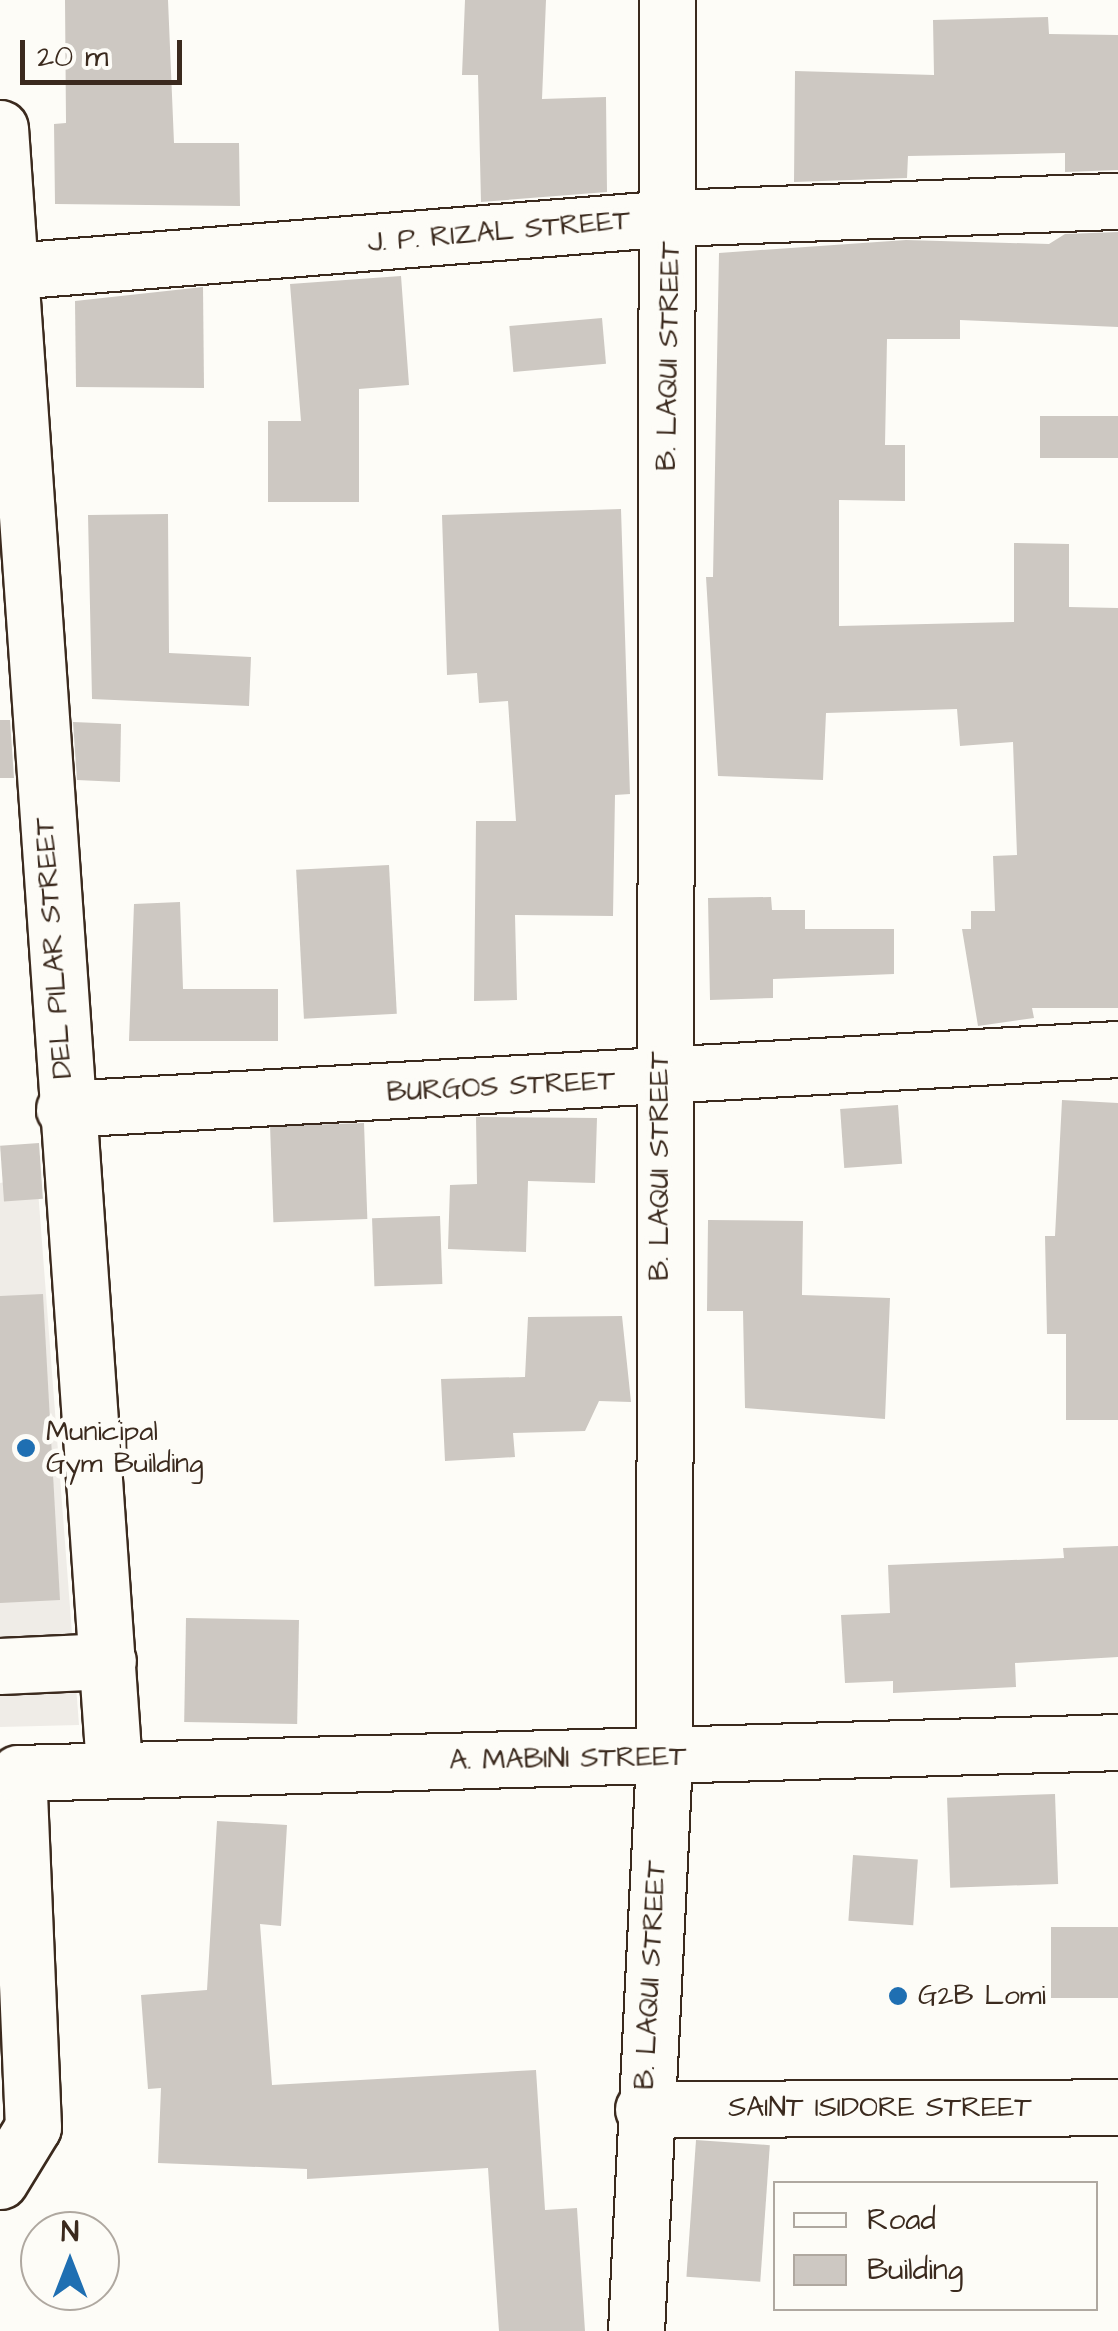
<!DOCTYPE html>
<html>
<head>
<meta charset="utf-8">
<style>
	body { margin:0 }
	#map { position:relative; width:1118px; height:2331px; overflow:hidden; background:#fdfcf7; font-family:"Architects Daughter",sans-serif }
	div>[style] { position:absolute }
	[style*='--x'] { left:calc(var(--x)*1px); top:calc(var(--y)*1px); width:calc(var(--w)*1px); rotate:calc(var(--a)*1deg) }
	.built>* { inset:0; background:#efece7 }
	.building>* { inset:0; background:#cdc8c2; transform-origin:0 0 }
	.roads { filter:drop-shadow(2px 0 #3b2a1e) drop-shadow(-2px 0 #3b2a1e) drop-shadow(0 2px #3b2a1e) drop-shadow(0 -2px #3b2a1e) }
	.minor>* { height:55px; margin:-27.5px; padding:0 27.5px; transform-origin:27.5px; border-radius:27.5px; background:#fdfcf7 }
	.dots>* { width:28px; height:28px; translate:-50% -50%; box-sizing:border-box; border:5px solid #fdfcf7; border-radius:50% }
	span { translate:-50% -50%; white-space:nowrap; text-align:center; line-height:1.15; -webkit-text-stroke:9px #fdfcf7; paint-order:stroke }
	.street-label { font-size:28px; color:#3b2a1e }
	.poi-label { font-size:28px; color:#3b2a1e }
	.left { translate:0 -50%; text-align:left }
	.legend { position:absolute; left:773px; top:2181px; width:325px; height:130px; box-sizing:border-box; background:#fdfcf7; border:2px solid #afa8a0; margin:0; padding:12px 18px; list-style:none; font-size:30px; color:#3b2a1e }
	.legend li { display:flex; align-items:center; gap:20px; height:50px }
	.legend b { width:50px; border:2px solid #afa8a0 }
	.north { position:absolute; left:20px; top:2211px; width:100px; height:100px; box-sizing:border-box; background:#fdfcf7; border:2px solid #afa8a0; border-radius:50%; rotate:0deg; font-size:28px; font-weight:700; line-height:40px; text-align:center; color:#3b2a1e }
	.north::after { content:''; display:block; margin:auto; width:35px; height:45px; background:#1f6fb2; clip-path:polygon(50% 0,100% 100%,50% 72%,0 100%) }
	.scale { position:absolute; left:20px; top:40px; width:162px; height:45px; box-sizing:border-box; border:5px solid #3b2a1e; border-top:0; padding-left:12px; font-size:30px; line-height:35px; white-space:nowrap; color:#3b2a1e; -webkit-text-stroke:8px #fdfcf7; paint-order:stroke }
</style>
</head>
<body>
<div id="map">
	<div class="built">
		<i style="clip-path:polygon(37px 1177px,79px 1725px,0 1727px,0 1183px)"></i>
	</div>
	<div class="building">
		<i style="clip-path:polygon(65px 0,168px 0,174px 143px,239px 143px,240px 206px,55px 204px,54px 124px,66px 123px)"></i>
		<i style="clip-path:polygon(465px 0,546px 0,542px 99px,606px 97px,607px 192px,481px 202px,478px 75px,462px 75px)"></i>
		<i style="clip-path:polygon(1048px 17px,1049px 34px,1118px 35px,1118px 170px,1065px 172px,1065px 153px,908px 156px,907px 178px,794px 182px,795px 71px,934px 75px,933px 20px)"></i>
		<i style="clip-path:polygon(1118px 232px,1118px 327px,960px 320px,960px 339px,887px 339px,885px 445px,905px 445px,905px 501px,839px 500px,839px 626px,1014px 622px,1014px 543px,1069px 544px,1069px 607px,1118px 608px,1118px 1008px,1032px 1008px,1034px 1018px,978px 1026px,962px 929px,971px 929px,971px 911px,995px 911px,993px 856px,1017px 855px,1013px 742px,960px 746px,957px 709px,826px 713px,823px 780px,718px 776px,706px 577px,713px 577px,719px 253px,906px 240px,1049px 244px,1065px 234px)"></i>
		<i style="clip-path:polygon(401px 276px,409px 385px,359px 389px,359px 502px,268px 502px,268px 421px,301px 421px,290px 284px)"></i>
		<i style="clip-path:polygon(203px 287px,204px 388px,76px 387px,75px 301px)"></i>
		<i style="left:602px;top:318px;width:46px;height:93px;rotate:85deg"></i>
		<i style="left:1040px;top:416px;width:78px;height:42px"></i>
		<i style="clip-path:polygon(621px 509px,630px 794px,615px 795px,613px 916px,515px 915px,517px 1000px,474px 1001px,476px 821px,516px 821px,508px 701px,479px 703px,477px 673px,447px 675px,442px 515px)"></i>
		<i style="clip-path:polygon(168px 514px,169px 653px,251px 657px,249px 706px,92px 699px,88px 515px)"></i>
		<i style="clip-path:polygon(0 720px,10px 720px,14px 778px,0 778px)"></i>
		<i style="clip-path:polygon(73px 722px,121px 724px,120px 782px,77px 780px)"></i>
		<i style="left:389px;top:865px;width:149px;height:93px;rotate:87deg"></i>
		<i style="clip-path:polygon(771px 897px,772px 910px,805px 910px,805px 929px,894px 929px,894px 974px,773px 979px,773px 998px,710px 1000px,708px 898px)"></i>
		<i style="clip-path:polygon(180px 902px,183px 989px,278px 989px,278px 1041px,129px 1041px,134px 904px)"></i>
		<i style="clip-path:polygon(1062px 1100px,1118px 1103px,1118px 1420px,1066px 1420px,1066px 1334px,1047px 1334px,1045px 1236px,1055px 1236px)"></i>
		<i style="left:898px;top:1105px;width:59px;height:58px;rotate:86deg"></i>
		<i style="clip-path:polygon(476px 1117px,597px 1118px,595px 1183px,528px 1181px,526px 1252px,448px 1249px,450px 1185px,477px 1184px)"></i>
		<i style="left:364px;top:1123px;width:96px;height:94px;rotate:88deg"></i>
		<i style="left:39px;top:1143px;width:56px;height:39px;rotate:86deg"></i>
		<i style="left:440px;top:1216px;width:68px;height:68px;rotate:88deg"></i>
		<i style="clip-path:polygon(708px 1220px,803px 1221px,802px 1295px,890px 1298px,885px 1419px,745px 1408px,743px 1311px,707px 1311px)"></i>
		<i style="clip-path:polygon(43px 1294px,60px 1600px,0 1603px,0 1296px)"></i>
		<i style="clip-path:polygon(622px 1316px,631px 1402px,599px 1401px,585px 1431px,513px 1433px,515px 1457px,445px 1461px,441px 1379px,525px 1377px,528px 1317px)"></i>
		<i style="clip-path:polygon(1118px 1546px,1118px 1657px,1015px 1663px,1016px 1687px,893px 1693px,893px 1681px,845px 1683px,841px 1615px,890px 1613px,888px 1565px,1064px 1558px,1063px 1548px)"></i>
		<i style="left:186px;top:1618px;width:113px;height:104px;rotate:1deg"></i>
		<i style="left:1055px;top:1794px;width:90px;height:108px;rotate:88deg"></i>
		<i style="clip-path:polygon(217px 1821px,287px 1825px,281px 1926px,260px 1924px,272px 2085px,536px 2070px,545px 2210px,577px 2208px,585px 2331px,499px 2331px,488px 2168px,307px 2179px,307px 2169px,158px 2163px,161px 2088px,148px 2089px,141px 1995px,207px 1990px)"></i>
		<i style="left:853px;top:1855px;width:65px;height:66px;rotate:4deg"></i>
		<i style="left:1051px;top:1927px;width:67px;height:71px"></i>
		<i style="left:696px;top:2140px;width:74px;height:137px;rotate:4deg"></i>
	</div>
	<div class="roads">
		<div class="minor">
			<i style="--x:0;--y:128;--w:1644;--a:86.02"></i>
			<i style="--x:0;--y:272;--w:673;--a:-4.6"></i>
			<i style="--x:671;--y:218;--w:447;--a:-2.2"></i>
			<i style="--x:64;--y:1109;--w:1056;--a:-3.26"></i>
			<i style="--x:0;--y:1666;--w:108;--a:-2.7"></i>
			<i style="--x:643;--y:2109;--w:475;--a:-0.2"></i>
			<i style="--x:0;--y:2181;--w:63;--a:-58.6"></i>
			<i style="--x:33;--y:2127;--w:354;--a:-92.4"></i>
			<i style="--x:18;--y:1773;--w:1100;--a:-1.61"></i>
			<i style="--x:636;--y:2331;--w:573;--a:-87.2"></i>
			<i style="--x:664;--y:1759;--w:1759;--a:-89.9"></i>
		</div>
	</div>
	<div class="dots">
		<i style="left:26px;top:1448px;background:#1f6fb2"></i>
		<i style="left:898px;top:1996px;background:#1f6fb2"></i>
	</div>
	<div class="street-label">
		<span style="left:499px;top:232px;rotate:-5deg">J. P. RIZAL STREET</span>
		<span style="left:669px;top:356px;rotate:-89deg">B. LAQUI STREET</span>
		<span style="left:54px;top:948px;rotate:-94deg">DEL PILAR STREET</span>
		<span style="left:501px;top:1087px;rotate:-3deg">BURGOS STREET</span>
		<span style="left:660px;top:1166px;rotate:-90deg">B. LAQUI STREET</span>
		<span style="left:568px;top:1759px;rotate:-1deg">A. MABINI STREET</span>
		<span style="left:651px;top:1975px;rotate:-87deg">B. LAQUI STREET</span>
		<span style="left:880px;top:2108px">SAINT ISIDORE STREET</span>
	</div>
	<div class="poi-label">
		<span class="left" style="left:46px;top:1448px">Municipal<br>Gym Building</span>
		<span class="left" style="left:918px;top:1996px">G2B Lomi</span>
	</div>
	<ul class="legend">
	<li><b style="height:12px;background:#fdfcf7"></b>Road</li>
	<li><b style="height:28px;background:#cdc8c2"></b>Building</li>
	</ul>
	<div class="north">N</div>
	<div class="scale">20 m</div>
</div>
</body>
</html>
